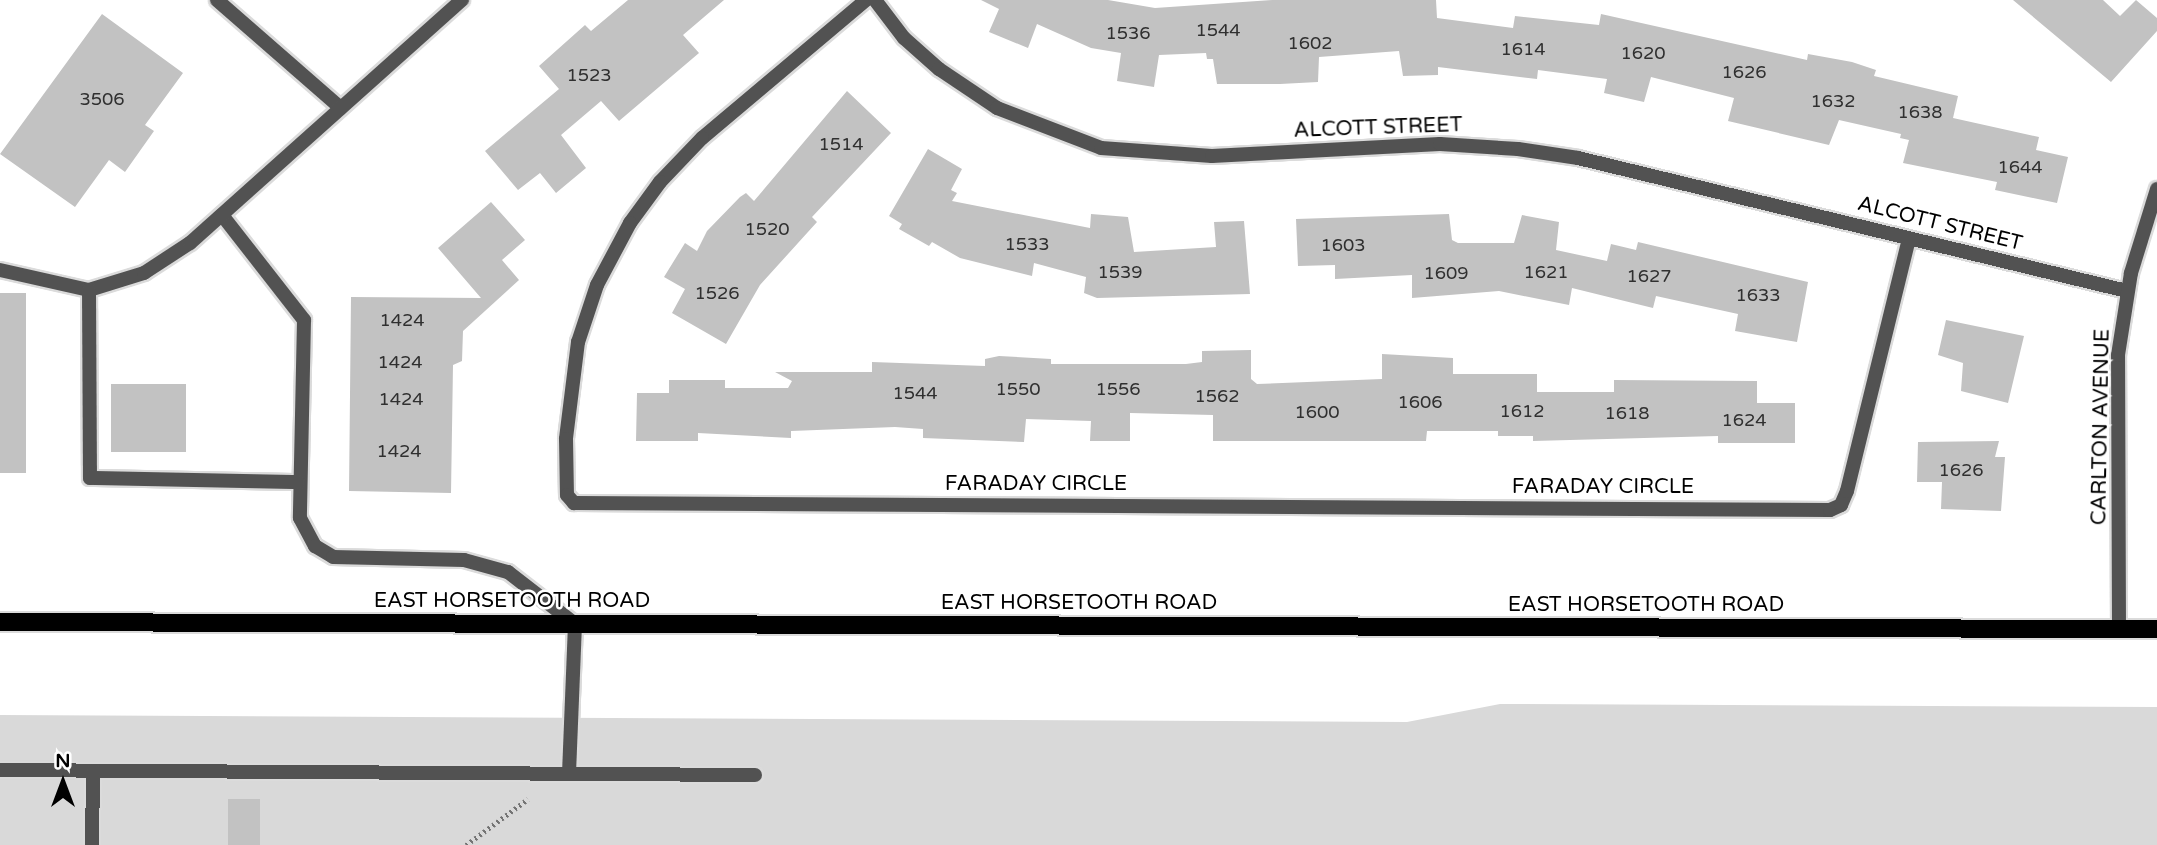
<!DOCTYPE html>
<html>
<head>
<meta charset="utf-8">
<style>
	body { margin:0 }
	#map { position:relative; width:2157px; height:845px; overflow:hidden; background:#fff; font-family:"Varela Round",sans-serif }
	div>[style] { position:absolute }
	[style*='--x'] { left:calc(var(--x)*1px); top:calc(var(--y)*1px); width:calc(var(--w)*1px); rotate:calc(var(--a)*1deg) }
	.green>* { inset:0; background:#d9d9d9 }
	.building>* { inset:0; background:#c2c2c2; transform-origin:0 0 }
	.path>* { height:4.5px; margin-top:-2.25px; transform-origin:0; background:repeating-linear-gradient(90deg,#747474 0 2px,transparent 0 5.5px) }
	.roads { filter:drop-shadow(2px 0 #dbdbdb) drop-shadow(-2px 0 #dbdbdb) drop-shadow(0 2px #dbdbdb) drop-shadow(0 -2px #dbdbdb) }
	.service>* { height:14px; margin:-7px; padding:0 7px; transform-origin:7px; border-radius:7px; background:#525252 }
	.minor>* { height:14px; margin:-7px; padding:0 7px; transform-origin:7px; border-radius:7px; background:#525252 }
	.primary>* { height:18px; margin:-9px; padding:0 9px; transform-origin:9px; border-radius:9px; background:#000 }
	span { translate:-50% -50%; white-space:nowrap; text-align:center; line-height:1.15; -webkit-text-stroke:5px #fff; paint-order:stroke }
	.number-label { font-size:18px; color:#303030 }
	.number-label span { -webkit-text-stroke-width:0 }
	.street-label { font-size:21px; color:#000 }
	.north { position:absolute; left:28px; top:747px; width:70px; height:70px; -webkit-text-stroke:5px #fff; paint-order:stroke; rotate:0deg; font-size:19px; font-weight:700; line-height:28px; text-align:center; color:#000 }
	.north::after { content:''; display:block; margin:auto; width:24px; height:32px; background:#000; clip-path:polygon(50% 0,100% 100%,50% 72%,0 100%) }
</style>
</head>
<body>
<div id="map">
	<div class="green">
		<i style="clip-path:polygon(1500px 704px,2157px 707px,2157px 845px,0 845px,0 715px,1407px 722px)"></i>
	</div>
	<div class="building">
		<i style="clip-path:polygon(628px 0,724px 0,683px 35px,699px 53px,619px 121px,601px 101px,561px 135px,586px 168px,556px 193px,540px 173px,518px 190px,485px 151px,559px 89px,539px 66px,585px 25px,591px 31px)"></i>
		<i style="clip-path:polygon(981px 0,1108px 0,1155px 8px,1272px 0,1436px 0,1437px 18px,1513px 28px,1515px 16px,1599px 25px,1601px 14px,1807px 60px,1808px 54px,1852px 62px,1876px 70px,1874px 76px,1958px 96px,1953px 118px,2039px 137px,2036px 150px,2068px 157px,2057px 203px,1995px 190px,1997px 182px,1903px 163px,1909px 140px,1900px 138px,1901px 134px,1839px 120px,1829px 145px,1728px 121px,1734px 98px,1651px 77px,1644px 102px,1604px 93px,1607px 79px,1538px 70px,1537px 79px,1438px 67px,1438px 75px,1403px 76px,1399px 51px,1319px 57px,1318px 82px,1280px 84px,1217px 84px,1213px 59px,1207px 59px,1206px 53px,1159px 55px,1154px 87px,1117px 81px,1121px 53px,1091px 48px,1037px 24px,1028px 48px,989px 32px,999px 9px)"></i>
		<i style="clip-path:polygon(2013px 0,2103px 0,2120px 16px,2136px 0,2157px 18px,2157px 31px,2111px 82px)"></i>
		<i style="clip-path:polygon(102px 14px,183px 73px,145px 125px,154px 131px,125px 172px,109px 160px,75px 207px,0 154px)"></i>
		<i style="clip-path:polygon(847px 91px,891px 133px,812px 217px,817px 222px,760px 285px,726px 344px,672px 313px,685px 289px,664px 277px,685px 243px,697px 251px,707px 231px,740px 197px,746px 193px,754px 201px)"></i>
		<i style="clip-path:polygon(928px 149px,962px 169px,951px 190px,957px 193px,952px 201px,1090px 228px,1091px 214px,1128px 217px,1134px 252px,1216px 247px,1214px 222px,1244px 221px,1250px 294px,1097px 298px,1084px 293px,1086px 277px,1034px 263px,1032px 276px,960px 258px,932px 242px,929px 246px,899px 229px,902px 224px,889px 216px)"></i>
		<i style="clip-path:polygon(491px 202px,525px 240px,502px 260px,519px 280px,463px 331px,462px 361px,453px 365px,451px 493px,349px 491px,351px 297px,481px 298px,438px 248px)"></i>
		<i style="clip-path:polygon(1449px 214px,1452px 240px,1458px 243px,1514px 243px,1522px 215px,1559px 222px,1556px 250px,1607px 261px,1611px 244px,1636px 250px,1638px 242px,1808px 282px,1797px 342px,1735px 331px,1738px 314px,1656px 296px,1653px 308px,1572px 288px,1569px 305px,1499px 291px,1412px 298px,1412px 275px,1335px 279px,1335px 265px,1298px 266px,1296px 219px)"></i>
		<i style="left:0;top:293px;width:26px;height:180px"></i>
		<i style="clip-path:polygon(1946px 320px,2024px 336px,2008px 403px,1961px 391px,1963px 363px,1938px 355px)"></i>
		<i style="clip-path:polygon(1251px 350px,1251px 379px,1257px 384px,1382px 379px,1382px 354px,1453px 358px,1453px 374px,1537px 374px,1537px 392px,1614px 392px,1614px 380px,1757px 381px,1757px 403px,1795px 403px,1795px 443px,1718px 443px,1718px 436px,1533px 441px,1533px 436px,1498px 436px,1498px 431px,1427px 431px,1426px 441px,1213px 441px,1213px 415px,1130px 413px,1130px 441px,1090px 441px,1091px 421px,1026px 419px,1024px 442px,923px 438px,923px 429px,895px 427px,791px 431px,791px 438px,698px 433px,698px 441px,636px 441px,637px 393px,669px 393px,669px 380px,725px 380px,725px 388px,788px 388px,792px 381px,775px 372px,872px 372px,872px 362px,985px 366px,985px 359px,999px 356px,1051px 359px,1051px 364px,1186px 364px,1202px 362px,1202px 351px)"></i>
		<i style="left:111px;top:384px;width:75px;height:68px"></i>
		<i style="clip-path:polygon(1999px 441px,1995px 457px,2005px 457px,2001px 511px,1941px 509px,1942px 482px,1917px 482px,1918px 442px)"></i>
		<i style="left:260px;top:799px;width:46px;height:32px;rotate:90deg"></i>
	</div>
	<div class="path">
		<i style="--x:466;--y:845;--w:77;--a:-36.6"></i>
	</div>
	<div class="roads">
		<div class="service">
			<i style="--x:217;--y:0;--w:164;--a:41.1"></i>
			<i style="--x:222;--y:215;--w:133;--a:52"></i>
			<i style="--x:304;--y:320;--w:198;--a:91.2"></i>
			<i style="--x:300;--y:518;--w:32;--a:62"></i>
			<i style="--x:315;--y:546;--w:21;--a:31"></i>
			<i style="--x:333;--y:557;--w:131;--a:1.3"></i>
			<i style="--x:464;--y:560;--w:46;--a:15.3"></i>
			<i style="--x:508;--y:572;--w:85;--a:37.8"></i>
			<i style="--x:575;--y:624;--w:149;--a:92.3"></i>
			<i style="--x:0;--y:270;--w:91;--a:12.7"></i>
			<i style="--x:89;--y:290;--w:58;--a:-17.2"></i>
			<i style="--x:144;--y:273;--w:55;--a:-33.1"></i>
			<i style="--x:190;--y:243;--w:365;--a:-41.8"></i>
			<i style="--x:89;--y:290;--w:188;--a:89.7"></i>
			<i style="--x:90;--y:478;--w:208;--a:1.1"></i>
			<i style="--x:0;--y:770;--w:755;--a:0.38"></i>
			<i style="--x:92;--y:845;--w:74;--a:-89.2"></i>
		</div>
		<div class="minor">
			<i style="--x:866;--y:0;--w:214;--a:139.9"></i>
			<i style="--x:702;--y:138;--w:61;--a:133.7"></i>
			<i style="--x:660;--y:182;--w:51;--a:126.2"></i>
			<i style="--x:630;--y:223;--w:70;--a:118"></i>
			<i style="--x:597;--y:285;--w:60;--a:108.4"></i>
			<i style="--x:578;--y:342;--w:98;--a:97.1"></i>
			<i style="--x:566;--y:439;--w:56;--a:89"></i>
			<i style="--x:567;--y:495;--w:11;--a:49"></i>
			<i style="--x:574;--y:503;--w:1256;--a:0.32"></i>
			<i style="--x:1830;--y:510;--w:12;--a:-24"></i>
			<i style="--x:1841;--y:505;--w:15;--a:-67"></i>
			<i style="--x:1847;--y:491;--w:260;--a:-76.2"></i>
			<i style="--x:875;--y:0;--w:48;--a:52.7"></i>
			<i style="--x:904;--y:38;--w:47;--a:41.5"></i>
			<i style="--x:939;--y:69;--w:70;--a:33.9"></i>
			<i style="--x:997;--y:108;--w:111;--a:21"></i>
			<i style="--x:1101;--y:148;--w:111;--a:4.1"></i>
			<i style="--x:1212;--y:156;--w:228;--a:-3"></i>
			<i style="--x:1440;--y:144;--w:78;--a:3.7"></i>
			<i style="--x:1518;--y:149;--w:61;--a:8.5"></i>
			<i style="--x:1578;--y:158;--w:565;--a:13.62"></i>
			<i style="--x:2119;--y:629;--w:274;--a:-90.2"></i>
			<i style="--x:2118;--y:355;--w:83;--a:-81"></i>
			<i style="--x:2131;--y:273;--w:88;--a:-72.8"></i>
		</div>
		<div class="primary">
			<i style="--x:0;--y:622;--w:2157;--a:0.19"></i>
		</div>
	</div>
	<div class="number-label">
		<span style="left:1218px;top:30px">1544</span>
		<span style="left:1128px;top:33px">1536</span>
		<span style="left:1310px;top:43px">1602</span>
		<span style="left:1523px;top:49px">1614</span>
		<span style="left:1643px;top:53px">1620</span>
		<span style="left:1744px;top:72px">1626</span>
		<span style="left:589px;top:75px">1523</span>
		<span style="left:102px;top:99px">3506</span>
		<span style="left:1833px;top:101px">1632</span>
		<span style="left:1920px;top:112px">1638</span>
		<span style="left:841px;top:144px">1514</span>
		<span style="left:2020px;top:167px">1644</span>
		<span style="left:767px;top:229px">1520</span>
		<span style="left:1027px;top:244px">1533</span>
		<span style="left:1343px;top:245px">1603</span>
		<span style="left:1120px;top:272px">1539</span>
		<span style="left:1546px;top:272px">1621</span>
		<span style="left:1446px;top:273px">1609</span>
		<span style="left:1649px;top:276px">1627</span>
		<span style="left:717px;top:293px">1526</span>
		<span style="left:1758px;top:295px">1633</span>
		<span style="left:402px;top:320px">1424</span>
		<span style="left:400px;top:362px">1424</span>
		<span style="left:1018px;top:389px">1550</span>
		<span style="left:1118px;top:389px">1556</span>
		<span style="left:915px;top:393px">1544</span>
		<span style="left:1217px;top:396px">1562</span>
		<span style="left:401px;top:399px">1424</span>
		<span style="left:1420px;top:402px">1606</span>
		<span style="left:1522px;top:411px">1612</span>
		<span style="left:1317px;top:412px">1600</span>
		<span style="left:1627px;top:413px">1618</span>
		<span style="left:1744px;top:420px">1624</span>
		<span style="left:399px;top:451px">1424</span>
		<span style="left:1961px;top:470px">1626</span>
	</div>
	<div class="street-label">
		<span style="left:1378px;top:128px;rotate:-2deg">ALCOTT STREET</span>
		<span style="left:1940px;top:224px;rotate:14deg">ALCOTT STREET</span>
		<span style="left:2101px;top:427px;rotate:-89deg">CARLTON AVENUE</span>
		<span style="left:1036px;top:484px">FARADAY CIRCLE</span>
		<span style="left:1603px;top:487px">FARADAY CIRCLE</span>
		<span style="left:512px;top:601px">EAST HORSETOOTH ROAD</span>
		<span style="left:1079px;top:603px">EAST HORSETOOTH ROAD</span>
		<span style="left:1646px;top:605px">EAST HORSETOOTH ROAD</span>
	</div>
	<div class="north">N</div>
</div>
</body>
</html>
